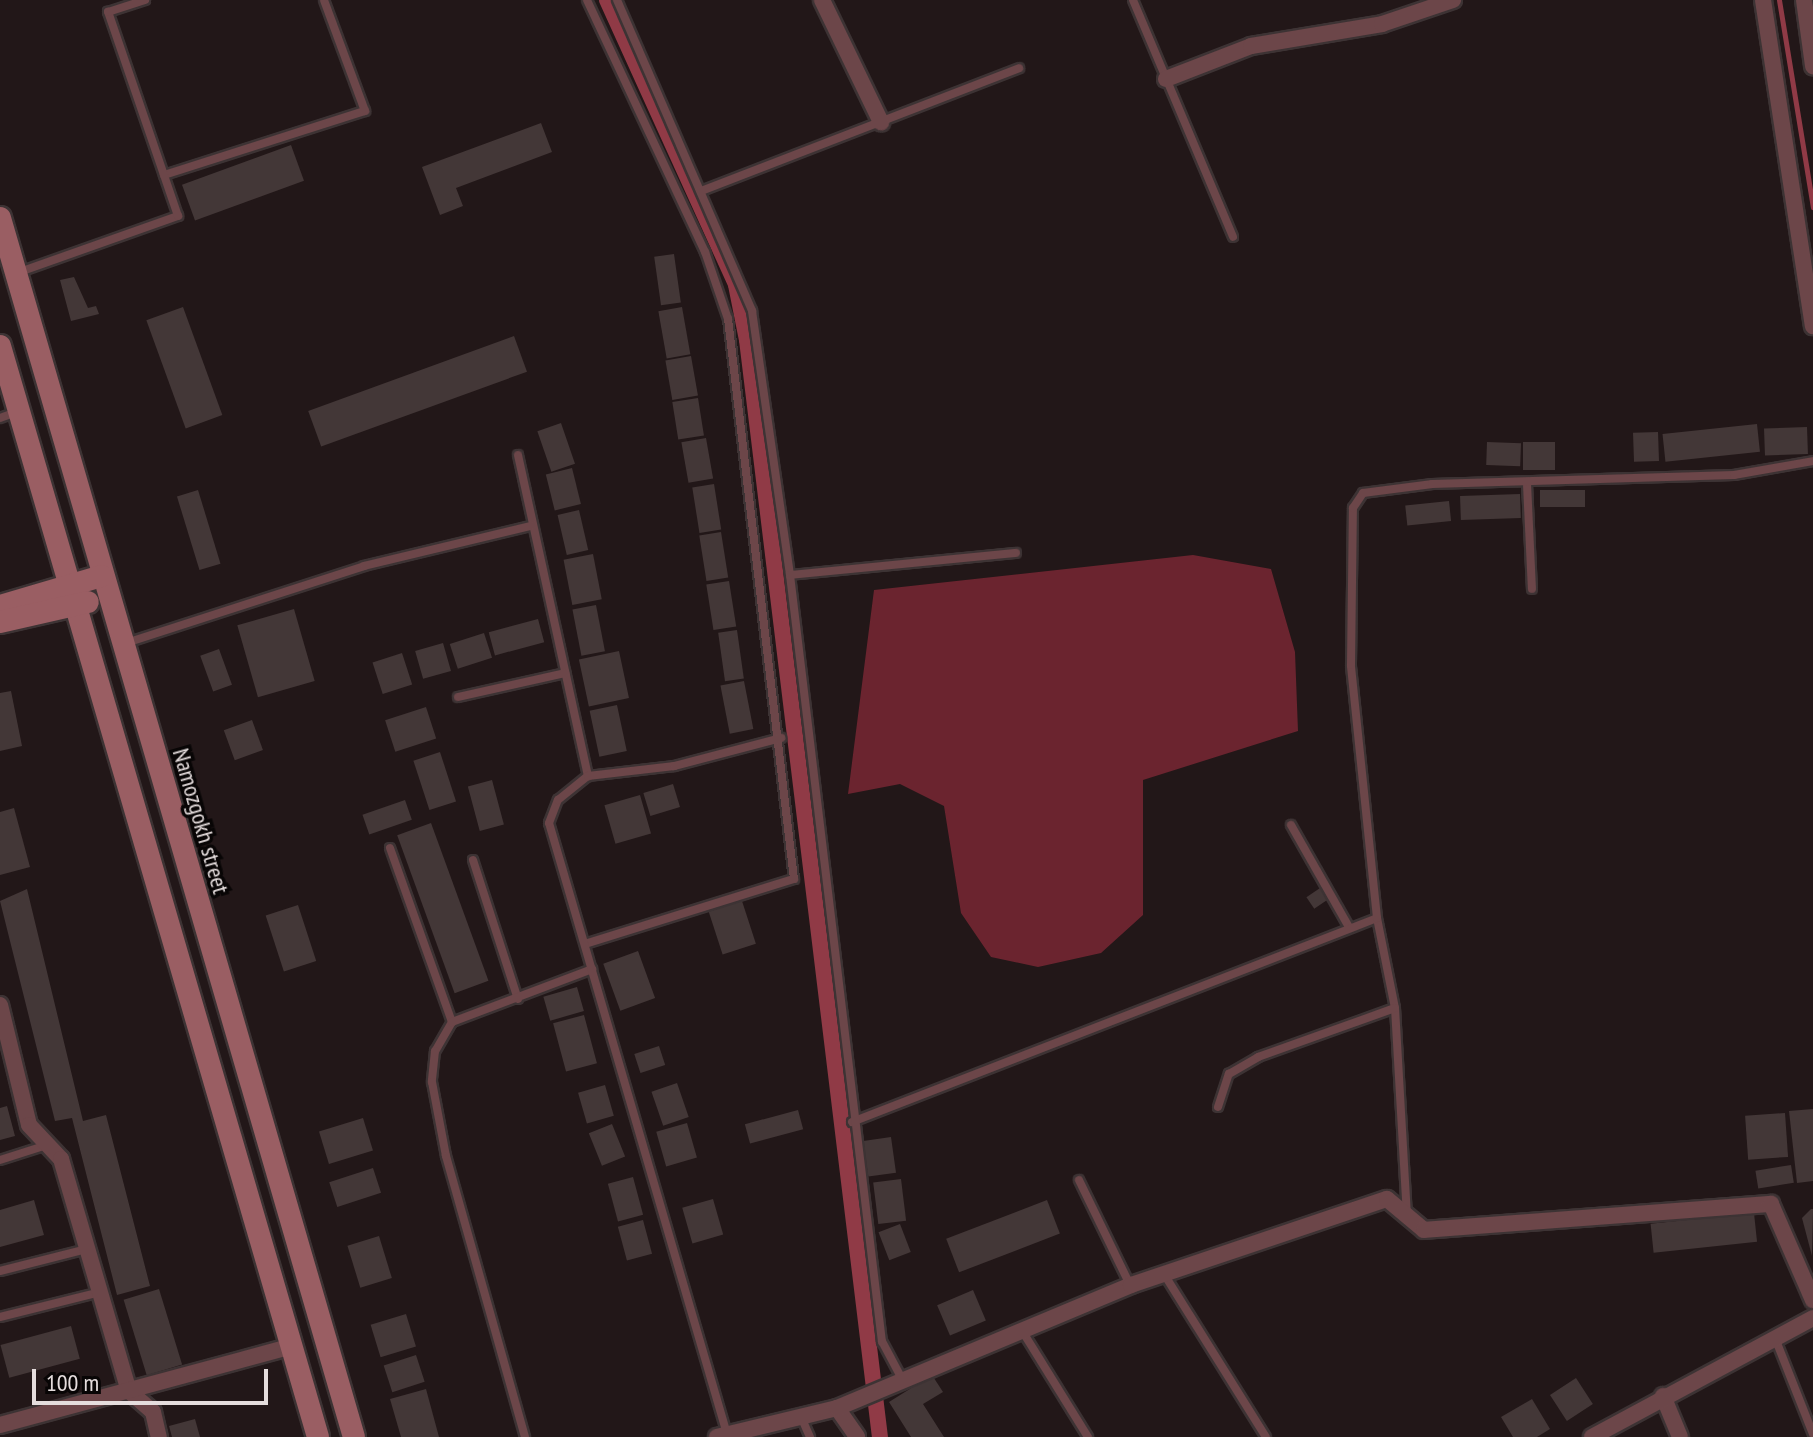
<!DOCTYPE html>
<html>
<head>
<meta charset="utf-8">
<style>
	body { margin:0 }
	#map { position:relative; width:1813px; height:1437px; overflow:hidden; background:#221718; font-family:"PT Sans Narrow",sans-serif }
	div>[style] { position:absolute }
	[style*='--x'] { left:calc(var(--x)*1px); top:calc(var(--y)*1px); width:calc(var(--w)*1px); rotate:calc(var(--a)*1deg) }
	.green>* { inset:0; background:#6b242f }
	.stream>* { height:5px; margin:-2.5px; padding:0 2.5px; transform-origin:2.5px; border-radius:2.5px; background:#903a46 }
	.canal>* { height:16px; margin:-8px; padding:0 8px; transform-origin:8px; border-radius:8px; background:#903a46 }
	.building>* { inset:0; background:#433737; transform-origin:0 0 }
	.roads { filter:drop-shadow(2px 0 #3d3334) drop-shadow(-2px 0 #3d3334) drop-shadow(0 2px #3d3334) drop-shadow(0 -2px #3d3334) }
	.service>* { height:8px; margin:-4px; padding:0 4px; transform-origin:4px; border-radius:4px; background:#6c4649 }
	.minor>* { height:16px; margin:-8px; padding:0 8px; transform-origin:8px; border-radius:8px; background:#6c4649 }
	.secondary>* { height:22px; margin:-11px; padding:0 11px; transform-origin:11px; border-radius:11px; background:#9a5e63 }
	span { translate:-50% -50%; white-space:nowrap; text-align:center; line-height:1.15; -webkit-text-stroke:7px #080505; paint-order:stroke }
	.street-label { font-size:24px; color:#e5dddd }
	.scale { position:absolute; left:32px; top:1369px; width:236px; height:36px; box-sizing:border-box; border:4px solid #e5dddd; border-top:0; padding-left:10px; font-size:24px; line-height:28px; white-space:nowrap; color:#e5dddd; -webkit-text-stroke:6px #080505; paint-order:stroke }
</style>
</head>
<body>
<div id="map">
	<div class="green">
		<i style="clip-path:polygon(1193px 555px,1271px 569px,1295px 652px,1298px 731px,1143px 780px,1143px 915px,1101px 953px,1038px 967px,991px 957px,961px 913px,944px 806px,900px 784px,848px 794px,874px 590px)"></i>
	</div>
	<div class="stream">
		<i style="--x:1779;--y:0;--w:210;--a:80.7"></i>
	</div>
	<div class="canal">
		<i style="--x:607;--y:0;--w:313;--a:65.6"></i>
		<i style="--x:736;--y:285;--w:56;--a:78.7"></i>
		<i style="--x:747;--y:340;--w:1105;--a:83.09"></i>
	</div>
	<div class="building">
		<i style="clip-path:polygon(541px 123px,552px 152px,456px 188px,463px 206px,440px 215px,422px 167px)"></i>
		<i style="left:291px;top:145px;width:38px;height:116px;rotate:70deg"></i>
		<i style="left:674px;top:254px;width:49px;height:20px;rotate:82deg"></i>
		<i style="clip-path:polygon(74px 277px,88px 308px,96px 306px,99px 314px,71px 321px,60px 280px)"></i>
		<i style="left:183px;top:307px;width:115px;height:39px;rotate:70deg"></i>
		<i style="left:682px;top:307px;width:48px;height:24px;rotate:80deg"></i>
		<i style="left:514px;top:336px;width:38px;height:219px;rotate:70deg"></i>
		<i style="left:691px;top:356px;width:40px;height:26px;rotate:80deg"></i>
		<i style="left:698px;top:398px;width:38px;height:26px;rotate:81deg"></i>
		<i style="left:561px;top:423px;width:43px;height:25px;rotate:71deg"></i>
		<i style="left:1757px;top:424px;width:28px;height:95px;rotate:84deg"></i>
		<i style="left:1807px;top:427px;width:27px;height:43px;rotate:88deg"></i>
		<i style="left:1658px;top:432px;width:29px;height:25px;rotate:88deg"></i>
		<i style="left:706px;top:438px;width:41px;height:25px;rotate:80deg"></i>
		<i style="left:1487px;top:442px;width:34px;height:23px;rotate:2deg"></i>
		<i style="left:1523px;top:442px;width:32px;height:28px"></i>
		<i style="left:572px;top:468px;width:37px;height:27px;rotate:76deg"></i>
		<i style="left:714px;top:484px;width:46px;height:22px;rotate:81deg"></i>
		<i style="left:198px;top:490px;width:77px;height:22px;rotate:73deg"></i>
		<i style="left:1585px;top:490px;width:17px;height:45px;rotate:90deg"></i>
		<i style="left:1520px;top:494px;width:24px;height:60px;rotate:88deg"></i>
		<i style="left:1449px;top:501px;width:20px;height:44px;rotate:84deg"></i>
		<i style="left:579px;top:510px;width:41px;height:22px;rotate:77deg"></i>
		<i style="left:721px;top:532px;width:46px;height:22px;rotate:81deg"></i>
		<i style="left:593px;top:554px;width:46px;height:30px;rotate:79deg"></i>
		<i style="left:729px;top:581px;width:46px;height:23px;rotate:81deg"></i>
		<i style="left:596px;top:605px;width:47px;height:24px;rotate:79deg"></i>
		<i style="left:294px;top:609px;width:75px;height:59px;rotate:74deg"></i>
		<i style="left:538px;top:619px;width:24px;height:51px;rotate:75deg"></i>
		<i style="left:737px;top:630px;width:49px;height:19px;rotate:82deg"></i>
		<i style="left:484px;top:633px;width:26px;height:36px;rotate:72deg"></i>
		<i style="left:443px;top:643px;width:29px;height:29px;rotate:74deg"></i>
		<i style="left:219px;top:649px;width:38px;height:20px;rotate:70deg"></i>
		<i style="left:619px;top:651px;width:48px;height:41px;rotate:78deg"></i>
		<i style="left:402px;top:653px;width:33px;height:31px;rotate:72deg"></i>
		<i style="left:744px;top:681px;width:49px;height:24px;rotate:79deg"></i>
		<i style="clip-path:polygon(11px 691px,22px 746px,0 751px,0 693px)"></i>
		<i style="left:617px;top:705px;width:47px;height:28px;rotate:78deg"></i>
		<i style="left:426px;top:707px;width:33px;height:43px;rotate:72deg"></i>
		<i style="left:252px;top:720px;width:32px;height:30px;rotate:70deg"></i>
		<i style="left:440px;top:752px;width:52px;height:28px;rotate:72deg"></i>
		<i style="left:492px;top:780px;width:46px;height:25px;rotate:75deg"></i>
		<i style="left:673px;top:784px;width:24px;height:31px;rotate:73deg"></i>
		<i style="left:640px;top:795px;width:40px;height:37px;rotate:74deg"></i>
		<i style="left:405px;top:800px;width:21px;height:45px;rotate:71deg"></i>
		<i style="clip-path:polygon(14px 808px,30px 867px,0 875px,0 812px)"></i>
		<i style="left:431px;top:823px;width:168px;height:36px;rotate:70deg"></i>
		<i style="left:1323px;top:886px;width:14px;height:20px;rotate:56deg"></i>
		<i style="clip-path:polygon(27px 889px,83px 1121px,106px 1115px,150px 1286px,117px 1295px,72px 1118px,55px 1121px,0 901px)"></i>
		<i style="left:742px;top:901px;width:45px;height:35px;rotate:72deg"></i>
		<i style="left:298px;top:905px;width:59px;height:34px;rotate:72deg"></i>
		<i style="left:638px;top:951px;width:50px;height:37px;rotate:70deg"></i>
		<i style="left:577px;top:987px;width:25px;height:35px;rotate:74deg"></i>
		<i style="left:584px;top:1015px;width:50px;height:32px;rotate:75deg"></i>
		<i style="left:659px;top:1046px;width:20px;height:26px;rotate:72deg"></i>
		<i style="left:677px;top:1083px;width:36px;height:27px;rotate:71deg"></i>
		<i style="left:605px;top:1085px;width:32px;height:28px;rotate:74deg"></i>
		<i style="clip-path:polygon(7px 1106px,15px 1136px,0 1140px,0 1108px)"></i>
		<i style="clip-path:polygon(1813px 1109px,1813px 1181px,1797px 1183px,1789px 1111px)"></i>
		<i style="left:798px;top:1110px;width:20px;height:55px;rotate:75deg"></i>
		<i style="left:1785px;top:1113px;width:44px;height:40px;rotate:86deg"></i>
		<i style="left:363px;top:1118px;width:34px;height:46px;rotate:73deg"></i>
		<i style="left:687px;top:1123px;width:36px;height:32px;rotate:74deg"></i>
		<i style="left:612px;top:1124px;width:35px;height:25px;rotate:68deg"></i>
		<i style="left:891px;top:1137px;width:36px;height:28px;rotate:82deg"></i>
		<i style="left:1791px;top:1165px;width:18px;height:36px;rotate:81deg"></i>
		<i style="left:373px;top:1168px;width:26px;height:46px;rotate:72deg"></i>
		<i style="left:633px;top:1177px;width:39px;height:26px;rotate:75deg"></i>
		<i style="left:901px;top:1179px;width:42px;height:28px;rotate:83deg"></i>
		<i style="left:713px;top:1199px;width:37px;height:32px;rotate:74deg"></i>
		<i style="clip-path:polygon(34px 1200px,44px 1235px,0 1247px,0 1210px)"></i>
		<i style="left:1047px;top:1200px;width:36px;height:108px;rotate:69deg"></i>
		<i style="clip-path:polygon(1811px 1209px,1813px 1209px,1812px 1256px,1802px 1218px)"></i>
		<i style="left:1754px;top:1213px;width:29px;height:104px;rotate:84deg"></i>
		<i style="left:643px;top:1220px;width:35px;height:26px;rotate:75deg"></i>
		<i style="left:900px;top:1224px;width:30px;height:23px;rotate:69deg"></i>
		<i style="left:379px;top:1236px;width:44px;height:33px;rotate:73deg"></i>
		<i style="left:159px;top:1289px;width:79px;height:37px;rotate:73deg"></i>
		<i style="left:973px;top:1290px;width:33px;height:39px;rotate:67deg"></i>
		<i style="left:406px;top:1314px;width:34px;height:37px;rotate:73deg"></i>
		<i style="left:71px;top:1326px;width:34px;height:73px;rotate:75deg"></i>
		<i style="left:416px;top:1355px;width:28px;height:34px;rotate:72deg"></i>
		<i style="clip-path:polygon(932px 1375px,943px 1392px,923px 1404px,944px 1437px,911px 1437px,889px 1402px)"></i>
		<i style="left:1576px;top:1378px;width:31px;height:31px;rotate:57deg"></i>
		<i style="clip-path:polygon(426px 1389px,439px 1437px,401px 1437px,390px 1399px)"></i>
		<i style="clip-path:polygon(1532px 1399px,1550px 1429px,1537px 1437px,1513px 1437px,1501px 1417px)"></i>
		<i style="clip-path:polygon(195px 1419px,200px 1437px,172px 1437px,169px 1426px)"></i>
	</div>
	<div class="roads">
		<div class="service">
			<i style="--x:617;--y:0;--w:339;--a:66.5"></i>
			<i style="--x:752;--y:311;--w:267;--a:81.8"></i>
			<i style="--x:1133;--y:0;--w:257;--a:67.1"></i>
			<i style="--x:164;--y:175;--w:211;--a:-17.7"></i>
			<i style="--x:365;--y:111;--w:118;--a:-110.3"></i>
			<i style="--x:701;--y:191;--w:341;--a:-21.1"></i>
			<i style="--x:17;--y:273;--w:171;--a:-19.5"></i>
			<i style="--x:178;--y:216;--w:216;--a:-108.9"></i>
			<i style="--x:108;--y:12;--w:39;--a:-18"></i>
			<i style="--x:0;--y:418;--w:20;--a:-20"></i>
			<i style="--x:518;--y:455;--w:329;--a:77.7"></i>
			<i style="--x:1527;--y:484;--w:105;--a:87.3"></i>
			<i style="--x:126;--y:643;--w:250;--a:-17.9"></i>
			<i style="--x:364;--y:566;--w:172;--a:-13.5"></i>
			<i style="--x:458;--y:697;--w:110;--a:-12.6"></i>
			<i style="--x:1291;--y:825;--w:117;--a:60.4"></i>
			<i style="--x:390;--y:848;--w:185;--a:70.4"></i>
			<i style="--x:452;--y:1022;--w:34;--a:120"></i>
			<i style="--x:435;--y:1051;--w:31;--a:96"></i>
			<i style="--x:432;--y:1082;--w:75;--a:79.3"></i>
			<i style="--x:446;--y:1156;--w:292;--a:74.3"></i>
			<i style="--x:473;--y:860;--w:146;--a:72.1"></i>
			<i style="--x:1377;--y:918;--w:92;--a:78.7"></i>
			<i style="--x:1395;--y:1008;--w:207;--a:86.7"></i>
			<i style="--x:585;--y:944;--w:219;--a:-17.3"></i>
			<i style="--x:794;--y:879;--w:564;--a:-96.72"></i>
			<i style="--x:728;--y:319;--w:71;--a:-108.9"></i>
			<i style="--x:705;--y:252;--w:278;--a:-115.1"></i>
			<i style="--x:452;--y:1022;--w:150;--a:-20.7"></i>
			<i style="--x:1218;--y:1107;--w:35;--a:-72"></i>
			<i style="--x:1229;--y:1074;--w:34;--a:-30"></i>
			<i style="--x:1258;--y:1057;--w:145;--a:-19.7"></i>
			<i style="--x:852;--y:1122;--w:563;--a:-21.23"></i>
			<i style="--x:1377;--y:918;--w:254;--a:-95.9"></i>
			<i style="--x:1351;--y:665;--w:157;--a:-89.3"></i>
			<i style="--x:1353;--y:508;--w:18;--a:-56"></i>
			<i style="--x:1363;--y:493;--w:70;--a:-7.4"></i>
			<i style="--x:1432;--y:484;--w:302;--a:-1.7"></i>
			<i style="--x:1734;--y:475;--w:80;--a:-10"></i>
			<i style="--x:0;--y:1160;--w:46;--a:-17.7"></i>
			<i style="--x:1079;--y:1180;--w:117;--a:64.1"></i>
			<i style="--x:0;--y:1271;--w:90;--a:-14.2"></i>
			<i style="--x:1164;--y:1274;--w:192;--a:58"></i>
			<i style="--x:0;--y:1317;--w:103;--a:-14"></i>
			<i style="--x:1021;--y:1329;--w:127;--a:58.2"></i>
			<i style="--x:1775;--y:1338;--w:103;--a:68.4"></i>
			<i style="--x:901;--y:1377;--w:40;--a:-118"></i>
			<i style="--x:882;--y:1342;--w:772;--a:-96.84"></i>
			<i style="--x:790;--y:575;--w:227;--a:-5.6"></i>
			<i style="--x:802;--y:1419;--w:20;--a:66"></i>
			<i style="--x:727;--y:1434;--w:636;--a:-106.24"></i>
			<i style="--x:549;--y:823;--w:25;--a:-69"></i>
			<i style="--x:558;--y:800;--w:38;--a:-39"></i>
			<i style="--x:588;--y:776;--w:87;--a:-6.6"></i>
			<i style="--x:674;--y:766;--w:111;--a:-14.7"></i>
		</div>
		<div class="minor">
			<i style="--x:822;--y:0;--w:136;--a:64.2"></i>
			<i style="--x:1763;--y:0;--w:330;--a:81.3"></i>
			<i style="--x:1804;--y:0;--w:67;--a:82.2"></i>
			<i style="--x:1166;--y:79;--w:91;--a:-21.2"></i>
			<i style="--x:1251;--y:46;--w:133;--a:-9.5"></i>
			<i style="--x:1382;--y:24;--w:75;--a:-18.7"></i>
			<i style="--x:0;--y:1005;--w:123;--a:76.4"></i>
			<i style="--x:29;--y:1125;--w:47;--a:46.7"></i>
			<i style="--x:61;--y:1159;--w:242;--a:73.7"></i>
			<i style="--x:129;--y:1391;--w:32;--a:41"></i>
			<i style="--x:153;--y:1412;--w:26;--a:77"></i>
			<i style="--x:1663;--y:1396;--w:44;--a:67.5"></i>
			<i style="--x:837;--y:1408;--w:35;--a:55"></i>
			<i style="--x:0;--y:1425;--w:300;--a:-15.1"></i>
			<i style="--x:717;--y:1437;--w:123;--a:-13.6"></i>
			<i style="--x:837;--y:1408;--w:319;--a:-22.7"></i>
			<i style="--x:1131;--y:1285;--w:270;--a:-18.6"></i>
			<i style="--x:1387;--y:1199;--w:48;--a:40"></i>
			<i style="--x:1424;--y:1230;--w:348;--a:-4.3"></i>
			<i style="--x:1771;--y:1204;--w:105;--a:66.4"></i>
			<i style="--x:1592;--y:1437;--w:251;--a:-28.3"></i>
		</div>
		<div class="secondary">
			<i style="--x:0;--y:218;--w:1269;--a:73.81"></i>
			<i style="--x:0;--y:346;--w:1136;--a:73.75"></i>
			<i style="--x:0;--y:606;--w:106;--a:-16.4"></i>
			<i style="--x:0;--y:622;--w:90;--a:-12.8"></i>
		</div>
	</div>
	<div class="street-label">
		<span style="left:201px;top:821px;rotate:74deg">Namozgokh street</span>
	</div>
	<div class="scale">100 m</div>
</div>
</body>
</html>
